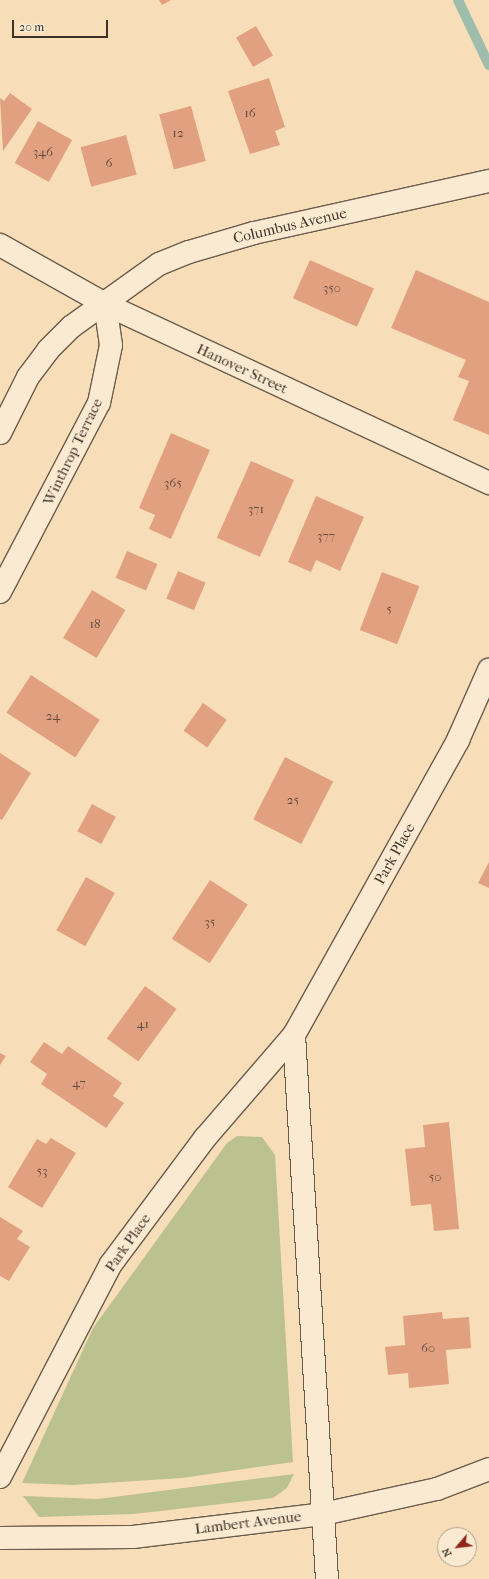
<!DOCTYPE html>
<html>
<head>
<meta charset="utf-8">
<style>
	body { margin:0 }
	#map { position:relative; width:489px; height:1579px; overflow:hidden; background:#f8deb8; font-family:"IM FELL French Canon",serif }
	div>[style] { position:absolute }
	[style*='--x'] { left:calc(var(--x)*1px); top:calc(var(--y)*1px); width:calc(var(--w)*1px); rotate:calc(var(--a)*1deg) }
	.green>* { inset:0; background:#bcc190 }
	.stream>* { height:10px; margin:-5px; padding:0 5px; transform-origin:5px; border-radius:5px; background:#9ebdaa }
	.building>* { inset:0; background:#e1a180; transform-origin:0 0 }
	.roads { filter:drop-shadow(1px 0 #6b5c4d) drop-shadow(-1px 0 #6b5c4d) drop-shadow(0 1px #6b5c4d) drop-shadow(0 -1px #6b5c4d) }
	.street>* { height:22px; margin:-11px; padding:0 11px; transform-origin:11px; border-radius:11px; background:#faead1 }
	.secondary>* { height:22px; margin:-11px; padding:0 11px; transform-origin:11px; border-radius:11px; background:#faead1 }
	span { translate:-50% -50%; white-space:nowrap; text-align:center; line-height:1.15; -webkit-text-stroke:3px #faead1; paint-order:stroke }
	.number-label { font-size:13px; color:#654c3f }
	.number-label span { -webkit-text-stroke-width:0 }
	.street-label { font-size:15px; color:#3c3029 }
	.north { position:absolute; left:437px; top:1527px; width:40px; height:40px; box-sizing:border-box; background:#faead1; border:1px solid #aea08e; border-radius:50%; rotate:242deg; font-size:11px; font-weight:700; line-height:16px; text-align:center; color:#3c3029 }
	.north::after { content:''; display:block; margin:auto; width:14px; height:18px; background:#8f2418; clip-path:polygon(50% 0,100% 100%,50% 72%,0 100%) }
	.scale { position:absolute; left:12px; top:20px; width:96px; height:18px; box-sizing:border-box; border:2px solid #3c3029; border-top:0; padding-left:5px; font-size:12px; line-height:14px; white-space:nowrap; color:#3c3029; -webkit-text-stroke:3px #faead1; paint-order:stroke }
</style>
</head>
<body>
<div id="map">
	<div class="green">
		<i style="clip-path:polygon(237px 1136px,262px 1137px,275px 1155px,293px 1462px,182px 1478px,73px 1485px,22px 1483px,93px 1328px,227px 1143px)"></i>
		<i style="clip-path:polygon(294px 1474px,287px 1488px,273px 1498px,134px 1514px,39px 1517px,23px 1496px,98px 1499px)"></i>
	</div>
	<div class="stream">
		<i style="--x:458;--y:0;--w:72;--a:64.5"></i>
	</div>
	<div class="building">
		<i style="clip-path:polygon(159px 0,171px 0,162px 5px)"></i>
		<i style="left:256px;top:26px;width:34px;height:23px;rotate:60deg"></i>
		<i style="clip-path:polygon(269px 78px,285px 127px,275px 131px,280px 145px,250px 154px,228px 91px)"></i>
		<i style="clip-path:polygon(10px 93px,32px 109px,3px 151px,0 98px,4px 101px)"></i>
		<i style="left:191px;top:106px;width:57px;height:33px;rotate:75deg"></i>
		<i style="left:38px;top:121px;width:39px;height:48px;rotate:29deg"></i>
		<i style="left:126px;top:135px;width:41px;height:47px;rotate:75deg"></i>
		<i style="left:310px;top:260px;width:70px;height:42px;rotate:24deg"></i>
		<i style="clip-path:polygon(416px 270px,489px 302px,489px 435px,453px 420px,469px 381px,458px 377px,466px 360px,391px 328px)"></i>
		<i style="clip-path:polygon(171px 433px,210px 450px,171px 539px,149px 529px,155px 515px,139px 508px)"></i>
		<i style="left:251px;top:461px;width:47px;height:84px;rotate:24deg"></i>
		<i style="clip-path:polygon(316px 496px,364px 517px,340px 571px,316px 560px,311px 572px,288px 562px)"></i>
		<i style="left:127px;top:551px;width:33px;height:29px;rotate:23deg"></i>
		<i style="left:178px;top:571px;width:30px;height:30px;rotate:23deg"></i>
		<i style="left:382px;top:572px;width:40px;height:62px;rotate:21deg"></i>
		<i style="left:92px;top:590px;width:39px;height:56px;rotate:31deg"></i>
		<i style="left:31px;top:675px;width:82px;height:45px;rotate:33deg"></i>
		<i style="left:203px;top:703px;width:29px;height:34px;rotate:35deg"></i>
		<i style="clip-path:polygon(0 753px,31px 773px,2px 820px,0 819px)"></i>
		<i style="left:285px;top:757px;width:54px;height:70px;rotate:27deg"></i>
		<i style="left:92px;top:804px;width:27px;height:31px;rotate:28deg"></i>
		<i style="clip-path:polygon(489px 862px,489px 888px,478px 883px)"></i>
		<i style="left:86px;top:877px;width:33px;height:61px;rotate:29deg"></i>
		<i style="left:210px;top:880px;width:45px;height:70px;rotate:33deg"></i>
		<i style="left:145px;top:986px;width:39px;height:65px;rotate:36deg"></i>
		<i style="clip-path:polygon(44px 1042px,62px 1054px,68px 1046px,122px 1083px,113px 1096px,124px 1103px,106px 1128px,41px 1084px,47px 1074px,30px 1062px)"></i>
		<i style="clip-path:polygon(0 1053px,6px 1056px,0 1065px)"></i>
		<i style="clip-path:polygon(449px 1122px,459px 1229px,434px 1231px,431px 1204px,411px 1206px,405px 1149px,425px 1147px,423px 1125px)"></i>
		<i style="clip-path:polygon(51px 1138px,76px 1153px,42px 1208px,8px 1187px,37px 1139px,46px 1144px)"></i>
		<i style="clip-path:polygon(0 1217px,23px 1231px,17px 1239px,30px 1247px,9px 1281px,0 1276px)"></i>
		<i style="clip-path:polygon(442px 1312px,443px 1319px,469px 1317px,471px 1348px,446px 1350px,449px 1384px,409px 1388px,408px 1373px,388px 1375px,385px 1347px,405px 1345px,403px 1316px)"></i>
	</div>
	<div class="roads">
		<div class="street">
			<i style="--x:294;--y:1035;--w:545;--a:86.53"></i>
			<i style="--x:0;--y:1477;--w:240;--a:-62.5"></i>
			<i style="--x:111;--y:1264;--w:157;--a:-53.3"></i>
			<i style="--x:205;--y:1138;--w:136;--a:-49.2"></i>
			<i style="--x:294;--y:1035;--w:338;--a:-60.9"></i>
			<i style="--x:458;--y:740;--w:77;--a:-66.1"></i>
			<i style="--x:0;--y:1538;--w:133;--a:-0.4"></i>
			<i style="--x:133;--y:1537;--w:191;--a:-6.9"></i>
			<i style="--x:323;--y:1514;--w:117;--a:-12.4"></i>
			<i style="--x:437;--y:1489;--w:56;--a:-21"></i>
		</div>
		<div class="secondary">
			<i style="--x:0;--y:245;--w:120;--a:29.3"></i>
			<i style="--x:105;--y:304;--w:424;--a:25"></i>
			<i style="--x:0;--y:433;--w:63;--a:-63.4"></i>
			<i style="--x:28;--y:377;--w:34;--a:-53"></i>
			<i style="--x:48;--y:350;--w:33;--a:-45"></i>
			<i style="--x:71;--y:327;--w:108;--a:-35.6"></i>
			<i style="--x:159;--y:264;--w:32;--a:-22"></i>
			<i style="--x:189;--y:252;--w:68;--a:-16.3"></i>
			<i style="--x:254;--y:233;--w:241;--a:-12.5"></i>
			<i style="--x:0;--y:592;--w:213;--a:-62.4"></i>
			<i style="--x:99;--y:403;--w:59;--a:-78.3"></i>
			<i style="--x:111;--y:345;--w:41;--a:-98.3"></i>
		</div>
	</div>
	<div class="number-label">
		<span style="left:250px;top:113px">16</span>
		<span style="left:178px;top:133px">12</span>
		<span style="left:43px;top:152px">346</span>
		<span style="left:109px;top:163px">6</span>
		<span style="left:332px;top:288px">350</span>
		<span style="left:173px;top:483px">365</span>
		<span style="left:256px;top:509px">371</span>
		<span style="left:326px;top:536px">377</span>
		<span style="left:389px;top:609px">5</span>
		<span style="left:95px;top:624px">18</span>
		<span style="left:53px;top:716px">24</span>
		<span style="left:293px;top:800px">25</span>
		<span style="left:210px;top:922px">35</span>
		<span style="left:143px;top:1024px">41</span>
		<span style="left:79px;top:1083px">47</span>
		<span style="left:42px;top:1171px">53</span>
		<span style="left:435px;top:1177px">50</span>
		<span style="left:428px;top:1348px">60</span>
	</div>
	<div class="street-label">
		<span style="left:290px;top:226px;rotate:-13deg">Columbus Avenue</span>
		<span style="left:242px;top:369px;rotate:25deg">Hanover Street</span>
		<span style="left:73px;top:452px;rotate:-64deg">Winthrop Terrace</span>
		<span style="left:395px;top:854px;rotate:-61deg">Park Place</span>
		<span style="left:128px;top:1243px;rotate:-55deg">Park Place</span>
		<span style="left:248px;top:1523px;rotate:-7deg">Lambert Avenue</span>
	</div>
	<div class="north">N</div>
	<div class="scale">20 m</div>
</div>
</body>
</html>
